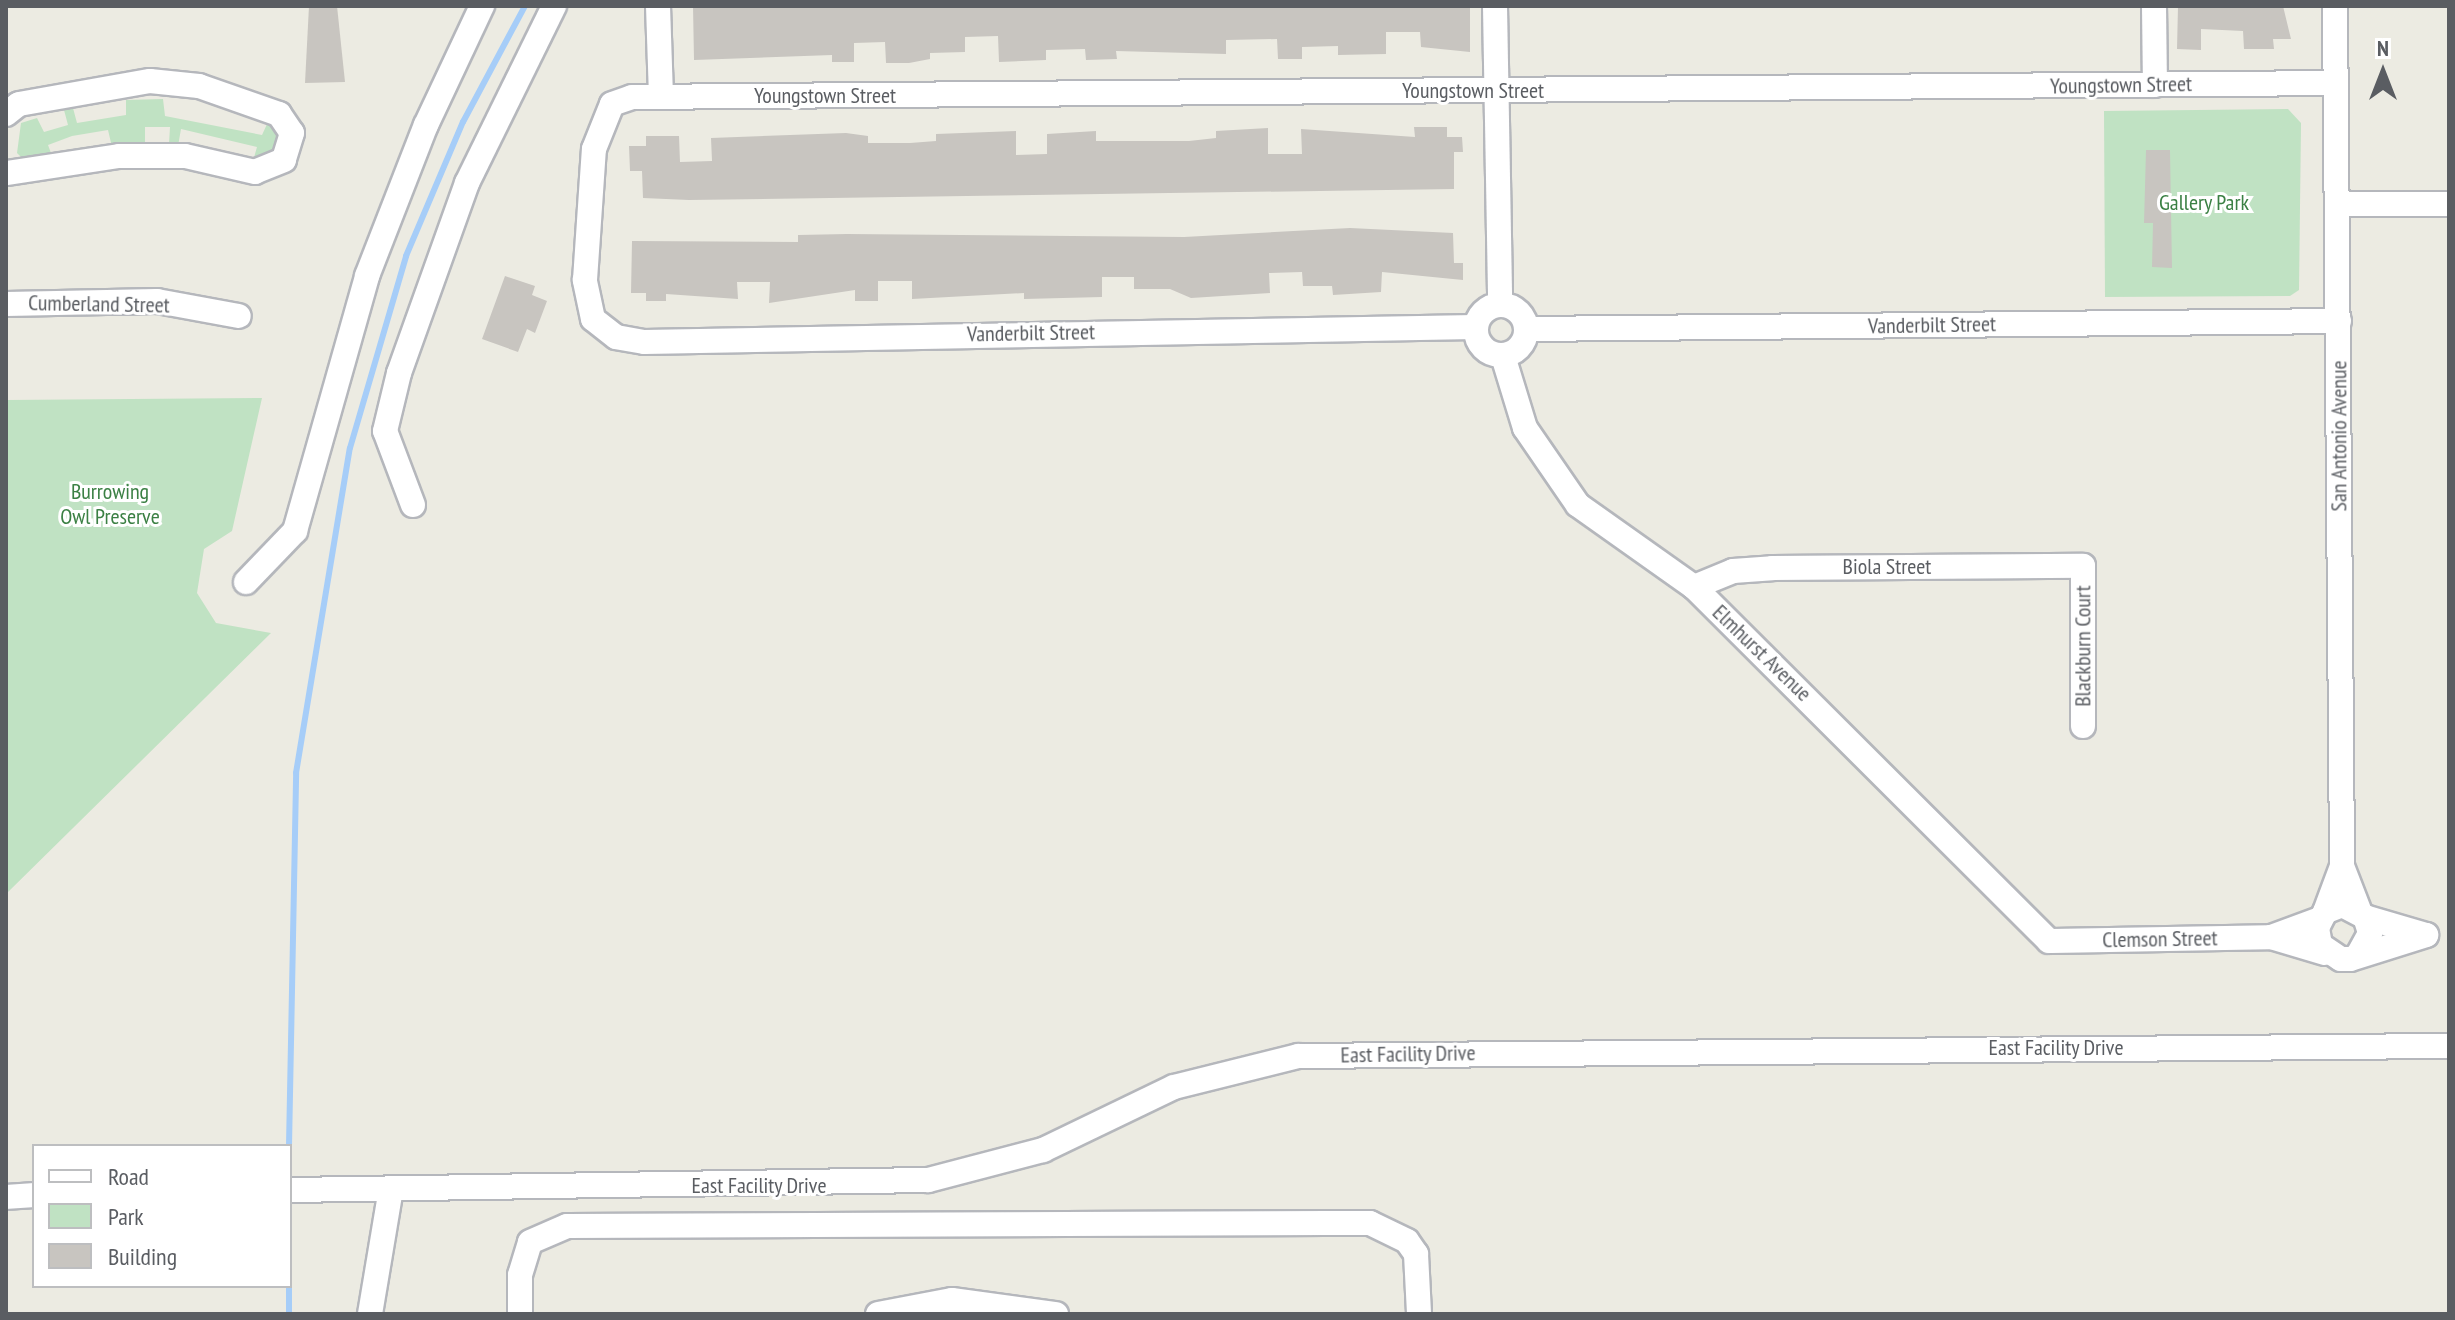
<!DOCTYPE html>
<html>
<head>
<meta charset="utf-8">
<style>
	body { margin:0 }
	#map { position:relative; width:2455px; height:1320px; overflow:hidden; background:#ecebe2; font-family:"PT Sans Narrow",sans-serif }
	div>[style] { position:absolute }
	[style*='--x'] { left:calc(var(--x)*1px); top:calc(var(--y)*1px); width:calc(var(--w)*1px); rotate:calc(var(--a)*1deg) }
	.green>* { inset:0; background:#c0e2c3 }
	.stream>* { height:6px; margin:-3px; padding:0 3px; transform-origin:3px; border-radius:3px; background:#a6cdf8 }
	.building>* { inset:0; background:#c8c5c0 }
	.roads { filter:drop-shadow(2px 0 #b5b7bc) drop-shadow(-2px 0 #b5b7bc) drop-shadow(0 2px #b5b7bc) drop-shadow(0 -2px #b5b7bc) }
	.minor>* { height:24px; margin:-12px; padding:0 12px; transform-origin:12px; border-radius:12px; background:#fff }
	.minor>.ring { margin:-12px; padding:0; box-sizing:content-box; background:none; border:24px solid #fff; border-radius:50% }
	span { translate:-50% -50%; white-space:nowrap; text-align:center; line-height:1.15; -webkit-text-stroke:6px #fff; paint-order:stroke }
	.street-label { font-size:22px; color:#5a5d62 }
	.park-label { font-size:22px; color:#3b8044 }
	.frame { position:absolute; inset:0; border:8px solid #5a5d62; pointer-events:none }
	.legend { position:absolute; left:32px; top:1144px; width:260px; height:144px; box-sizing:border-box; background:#fff; border:2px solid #bdbec0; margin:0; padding:10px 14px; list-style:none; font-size:24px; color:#5a5d62 }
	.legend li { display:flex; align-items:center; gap:16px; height:40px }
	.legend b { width:40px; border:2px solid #bdbec0 }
	.north { position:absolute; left:2343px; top:32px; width:80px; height:80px; -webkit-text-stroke:6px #fff; paint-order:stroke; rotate:0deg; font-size:22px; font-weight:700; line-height:32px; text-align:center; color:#5a5d62 }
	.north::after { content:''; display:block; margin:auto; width:28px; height:36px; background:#5a5d62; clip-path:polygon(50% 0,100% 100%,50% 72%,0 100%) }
</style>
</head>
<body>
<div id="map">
	<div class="green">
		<i style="clip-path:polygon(163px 99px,165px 116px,262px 135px,268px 122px,273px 123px,280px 130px,277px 157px,253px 161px,257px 147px,181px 129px,178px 146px,169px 144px,170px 127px,145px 127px,145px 145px,112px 147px,108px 130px,72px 136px,48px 145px,54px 161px,25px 161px,17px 153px,21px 123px,37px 118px,44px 132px,68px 125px,64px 110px,73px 108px,77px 123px,126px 115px,126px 100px)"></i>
		<i style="clip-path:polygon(2288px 109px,2301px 123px,2299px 290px,2290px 296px,2105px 297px,2104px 111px)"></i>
		<i style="clip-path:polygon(262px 398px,232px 531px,204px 549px,197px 593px,216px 623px,271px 633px,6px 894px,6px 400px)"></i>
	</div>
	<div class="stream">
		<i style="--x:289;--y:1146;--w:373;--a:-88.9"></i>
		<i style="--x:296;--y:773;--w:329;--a:-80.6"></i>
		<i style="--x:350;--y:448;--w:200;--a:-73.7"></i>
		<i style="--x:406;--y:256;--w:146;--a:-67"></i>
		<i style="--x:463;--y:122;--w:132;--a:-61.9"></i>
		<i style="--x:289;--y:1314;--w:28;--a:-90"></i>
	</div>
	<div class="building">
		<i style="clip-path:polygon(309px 6px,337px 6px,345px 82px,305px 83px)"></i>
		<i style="clip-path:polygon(693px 6px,1470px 6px,1470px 52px,1421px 47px,1420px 32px,1386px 32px,1386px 54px,1338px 55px,1338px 46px,1302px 47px,1302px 59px,1278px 59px,1277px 39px,1226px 40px,1226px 54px,1116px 51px,1117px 59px,1086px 60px,1085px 49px,1046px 50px,1046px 60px,999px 62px,998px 36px,965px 37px,965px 52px,930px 53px,930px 59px,909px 63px,886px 63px,885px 42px,854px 43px,854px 62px,832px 62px,832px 55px,694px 60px)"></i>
		<i style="clip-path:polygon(2178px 6px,2283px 6px,2291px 39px,2273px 39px,2274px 49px,2244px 49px,2243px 31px,2201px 29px,2201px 50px,2177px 49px)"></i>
		<i style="clip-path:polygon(1414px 127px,1447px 127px,1447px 137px,1462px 137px,1463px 152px,1454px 152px,1454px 189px,689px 200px,643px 198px,642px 171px,630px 171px,629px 146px,646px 146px,646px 136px,679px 136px,680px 162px,712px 161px,711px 138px,846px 133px,868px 136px,868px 143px,910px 143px,936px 141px,936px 134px,1016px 131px,1016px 155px,1047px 154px,1047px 134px,1096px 131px,1096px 141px,1189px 141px,1216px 138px,1216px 131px,1268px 128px,1268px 154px,1302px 154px,1301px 129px,1415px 137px)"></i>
		<i style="clip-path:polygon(2146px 150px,2170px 150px,2172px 268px,2152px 267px,2153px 223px,2144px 223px)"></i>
		<i style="clip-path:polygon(1350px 228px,1453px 233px,1454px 263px,1463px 263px,1463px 280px,1382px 272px,1381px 292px,1333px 295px,1332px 286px,1303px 286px,1302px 272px,1269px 273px,1270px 293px,1191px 298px,1170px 289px,1134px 289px,1134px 277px,1102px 277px,1102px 297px,1024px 299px,1024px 293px,912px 299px,912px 281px,878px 281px,878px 301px,855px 301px,855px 290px,769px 303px,770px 282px,737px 282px,738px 299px,666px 294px,666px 301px,646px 301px,646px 293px,631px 293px,632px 241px,798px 242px,798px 235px,847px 234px,1184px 237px)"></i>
		<i style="clip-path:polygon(505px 276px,535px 286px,532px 295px,547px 301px,535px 333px,527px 329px,518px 352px,482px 339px)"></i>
	</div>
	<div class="roads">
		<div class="minor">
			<i style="--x:658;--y:6;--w:91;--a:88.1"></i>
			<i style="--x:1495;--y:6;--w:299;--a:89"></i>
			<i style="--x:2154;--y:6;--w:79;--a:89.3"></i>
			<i style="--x:2335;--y:6;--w:860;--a:89.53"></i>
			<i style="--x:6;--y:114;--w:16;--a:-38"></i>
			<i style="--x:19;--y:104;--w:133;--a:-10"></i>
			<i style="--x:150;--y:81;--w:49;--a:5.8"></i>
			<i style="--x:199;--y:86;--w:85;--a:19.3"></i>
			<i style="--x:279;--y:114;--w:23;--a:56"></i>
			<i style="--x:292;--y:133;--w:28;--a:107"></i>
			<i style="--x:284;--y:160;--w:31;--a:158"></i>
			<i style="--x:255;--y:172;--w:72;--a:-167.1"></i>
			<i style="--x:185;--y:156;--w:66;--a:180"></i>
			<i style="--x:119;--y:156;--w:114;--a:171.4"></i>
			<i style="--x:2337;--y:204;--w:112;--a:0"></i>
			<i style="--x:6;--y:304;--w:151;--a:-1.1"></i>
			<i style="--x:157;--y:301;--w:83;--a:10.4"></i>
			<i class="ring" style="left:1476px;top:305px;width:26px;height:26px"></i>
			<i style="--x:1475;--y:327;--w:831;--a:178.97"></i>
			<i style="--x:644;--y:342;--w:28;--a:-170"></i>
			<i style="--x:616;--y:337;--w:29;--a:-142"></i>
			<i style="--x:593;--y:319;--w:40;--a:-102"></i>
			<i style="--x:585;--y:280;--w:131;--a:-86.1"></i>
			<i style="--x:594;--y:149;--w:48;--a:-68.2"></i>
			<i style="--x:612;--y:104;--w:21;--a:-19"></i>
			<i style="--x:632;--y:97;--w:1703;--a:-0.47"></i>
			<i style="--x:1526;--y:329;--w:813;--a:-0.56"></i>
			<i style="--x:1503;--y:356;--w:75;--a:73"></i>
			<i style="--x:1525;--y:428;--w:93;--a:55.5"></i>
			<i style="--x:1578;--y:505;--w:142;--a:35.3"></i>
			<i style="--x:1694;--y:587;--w:501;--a:44.92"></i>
			<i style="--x:2049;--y:941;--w:222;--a:-1"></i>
			<i style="--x:413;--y:505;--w:79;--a:-110.7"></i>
			<i style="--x:385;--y:431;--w:60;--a:-76.4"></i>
			<i style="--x:399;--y:373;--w:202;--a:-70.3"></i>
			<i style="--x:467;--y:183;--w:197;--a:-63.8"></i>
			<i style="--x:246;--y:582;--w:71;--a:-46.1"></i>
			<i style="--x:295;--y:531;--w:265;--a:-74.2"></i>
			<i style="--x:367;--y:276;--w:162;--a:-68.7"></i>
			<i style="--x:426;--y:125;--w:132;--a:-64.8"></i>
			<i style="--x:1694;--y:587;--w:42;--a:-22.3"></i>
			<i style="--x:1733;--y:571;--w:39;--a:-4"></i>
			<i style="--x:1772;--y:568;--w:311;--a:-0.4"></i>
			<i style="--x:2083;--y:566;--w:160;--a:90"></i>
			<i style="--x:2325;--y:912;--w:49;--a:-69.7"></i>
			<i style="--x:2342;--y:866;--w:47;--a:68.9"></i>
			<i style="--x:2320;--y:919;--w:52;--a:159.8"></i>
			<i style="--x:2271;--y:937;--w:56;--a:16.5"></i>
			<i style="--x:2358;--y:955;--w:25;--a:-61"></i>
			<i style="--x:2370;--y:933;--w:17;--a:-107"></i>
			<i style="--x:2365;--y:917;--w:26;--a:-152"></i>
			<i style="--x:2342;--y:905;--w:18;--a:158"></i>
			<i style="--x:2325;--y:912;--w:18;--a:117"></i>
			<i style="--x:2317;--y:928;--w:17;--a:80"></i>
			<i style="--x:2320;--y:945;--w:25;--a:34"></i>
			<i style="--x:2341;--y:959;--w:9;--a:0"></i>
			<i style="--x:2350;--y:959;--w:80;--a:-17.5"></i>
			<i style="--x:2426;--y:935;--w:64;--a:-163.6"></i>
			<i style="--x:290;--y:1190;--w:638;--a:-0.9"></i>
			<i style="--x:928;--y:1180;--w:119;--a:-14.6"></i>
			<i style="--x:1043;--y:1150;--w:145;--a:-25.7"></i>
			<i style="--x:1174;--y:1087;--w:128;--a:-14"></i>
			<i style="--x:1298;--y:1056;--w:1151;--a:-0.5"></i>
			<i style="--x:6;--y:1197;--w:28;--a:-4"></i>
			<i style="--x:370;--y:1314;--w:127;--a:-80.5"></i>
			<i style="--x:520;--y:1314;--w:39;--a:-90"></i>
			<i style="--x:520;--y:1275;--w:34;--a:-73"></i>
			<i style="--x:530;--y:1242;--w:40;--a:-23.4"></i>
			<i style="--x:567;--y:1226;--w:760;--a:-0.23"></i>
			<i style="--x:1327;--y:1223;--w:43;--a:0"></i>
			<i style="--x:1370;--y:1223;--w:41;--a:25.9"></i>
			<i style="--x:1407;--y:1241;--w:16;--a:55"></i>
			<i style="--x:1416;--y:1254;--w:60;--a:87.1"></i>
			<i style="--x:878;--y:1314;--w:75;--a:-10.7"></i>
			<i style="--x:952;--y:1300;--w:105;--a:7.7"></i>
		</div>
	</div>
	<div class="street-label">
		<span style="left:2121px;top:85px;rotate:-1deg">Youngstown Street</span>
		<span style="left:1473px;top:91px">Youngstown Street</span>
		<span style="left:825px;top:96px">Youngstown Street</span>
		<span style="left:99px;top:304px;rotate:1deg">Cumberland Street</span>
		<span style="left:1932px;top:325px;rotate:-1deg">Vanderbilt Street</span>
		<span style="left:1031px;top:333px;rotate:-1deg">Vanderbilt Street</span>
		<span style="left:2339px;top:436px;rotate:-90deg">San Antonio Avenue</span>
		<span style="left:1887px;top:567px">Biola Street</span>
		<span style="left:2083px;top:646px;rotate:-90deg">Blackburn Court</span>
		<span style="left:1762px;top:653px;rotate:44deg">Elmhurst Avenue</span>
		<span style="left:2160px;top:939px;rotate:-1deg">Clemson Street</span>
		<span style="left:2056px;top:1048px">East Facility Drive</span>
		<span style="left:1408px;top:1054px;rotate:-1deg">East Facility Drive</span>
		<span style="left:759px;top:1186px">East Facility Drive</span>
	</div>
	<div class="park-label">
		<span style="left:2204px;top:203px">Gallery Park</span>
		<span style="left:110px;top:504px">Burrowing<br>Owl Preserve</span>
	</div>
	<div class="frame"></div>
	<ul class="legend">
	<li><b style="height:10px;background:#fff"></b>Road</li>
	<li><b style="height:22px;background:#c0e2c3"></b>Park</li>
	<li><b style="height:22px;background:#c8c5c0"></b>Building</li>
	</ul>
	<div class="north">N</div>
</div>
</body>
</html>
